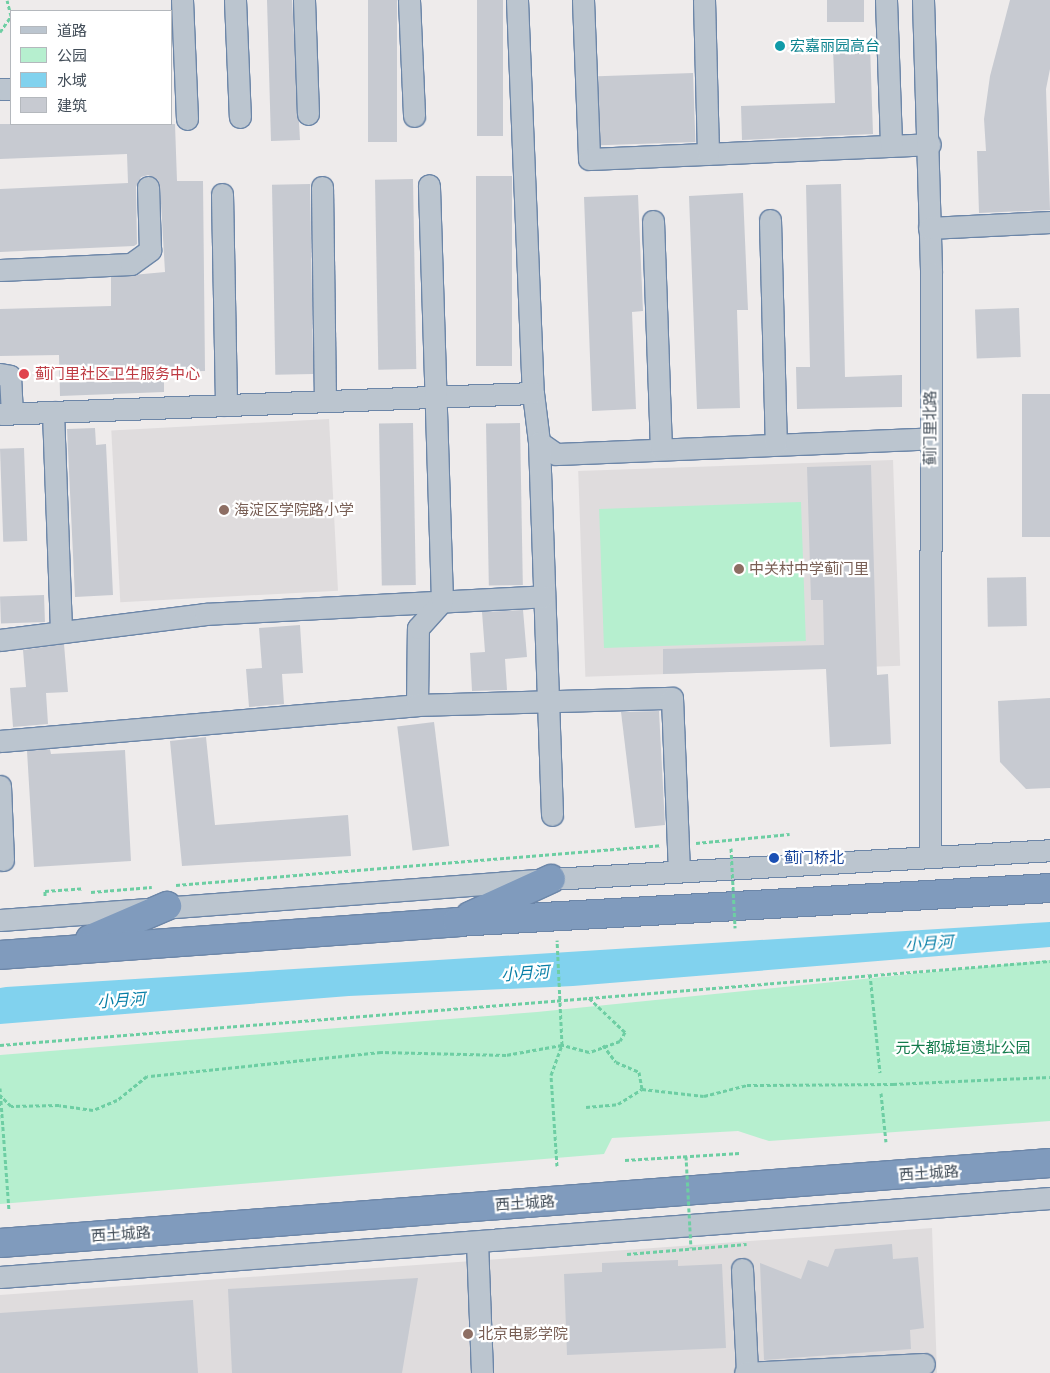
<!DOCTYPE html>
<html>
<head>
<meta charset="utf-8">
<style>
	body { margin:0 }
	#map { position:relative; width:1050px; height:1373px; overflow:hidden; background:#eeebeb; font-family:"PT Sans","Noto Sans SC",sans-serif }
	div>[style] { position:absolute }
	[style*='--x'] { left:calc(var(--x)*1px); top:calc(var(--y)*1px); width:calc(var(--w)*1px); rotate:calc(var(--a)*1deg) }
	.education>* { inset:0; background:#dfdcdd; transform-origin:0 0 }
	.green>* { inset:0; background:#b6efcf; transform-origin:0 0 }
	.water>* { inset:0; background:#81d2ee }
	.building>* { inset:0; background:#c7cad1; transform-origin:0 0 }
	.path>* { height:3px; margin-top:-1.5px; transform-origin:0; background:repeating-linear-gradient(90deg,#6dcea3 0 4px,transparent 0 6.5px) }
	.roads { filter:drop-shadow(1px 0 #6c86a8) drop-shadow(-1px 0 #6c86a8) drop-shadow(0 1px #6c86a8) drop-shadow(0 -1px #6c86a8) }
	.minor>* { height:21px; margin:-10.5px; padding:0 10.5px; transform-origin:10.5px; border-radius:10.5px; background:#bbc5cf }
	.highway>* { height:28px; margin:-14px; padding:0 14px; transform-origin:14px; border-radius:14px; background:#809bbd }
	.path-bridge>* { height:3px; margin-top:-1.5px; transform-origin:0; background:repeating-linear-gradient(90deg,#6dcea3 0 4px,transparent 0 6.5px) }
	.dots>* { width:14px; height:14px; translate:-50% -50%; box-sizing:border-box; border:2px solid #fff; border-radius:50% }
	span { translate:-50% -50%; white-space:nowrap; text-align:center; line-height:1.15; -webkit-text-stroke:4.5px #fff; paint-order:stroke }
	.culture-label { font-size:15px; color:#0d838f }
	.left { translate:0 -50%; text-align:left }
	.health-label { font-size:15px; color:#be3a42 }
	.street-label { font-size:15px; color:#434e59 }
	.education-label { font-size:15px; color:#785e54 }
	.transit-label { font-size:15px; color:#164399 }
	.park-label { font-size:15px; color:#137b4c }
	.water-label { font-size:16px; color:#087fa7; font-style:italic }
	.legend { position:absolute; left:10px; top:10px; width:162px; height:115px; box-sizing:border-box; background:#fff; border:1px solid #b4b8bd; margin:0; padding:6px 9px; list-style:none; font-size:15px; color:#434e59 }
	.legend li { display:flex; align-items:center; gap:10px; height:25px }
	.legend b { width:25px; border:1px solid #b4b8bd }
</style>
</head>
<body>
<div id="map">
	<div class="education">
		<i style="left:329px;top:419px;width:172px;height:218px;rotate:87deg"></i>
		<i style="left:893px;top:460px;width:206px;height:315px;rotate:88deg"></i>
		<i style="clip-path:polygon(932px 1228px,937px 1373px,0 1373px,0 1295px)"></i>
	</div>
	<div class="green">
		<i style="left:801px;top:502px;width:139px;height:202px;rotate:88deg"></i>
		<i style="clip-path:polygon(1050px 960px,1050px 1121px,769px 1141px,738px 1131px,612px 1138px,604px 1154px,0 1204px,0 1055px,537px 1012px)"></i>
	</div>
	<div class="water">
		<i style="clip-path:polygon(1050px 922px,1050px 947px,573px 986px,349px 996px,0 1024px,0 988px,6px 987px)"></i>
	</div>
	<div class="building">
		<i style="clip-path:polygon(267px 0,292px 0,300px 140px,271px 141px)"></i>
		<i style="left:368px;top:0;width:29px;height:142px"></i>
		<i style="left:477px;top:0;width:26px;height:136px"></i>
		<i style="left:827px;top:0;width:37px;height:22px"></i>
		<i style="clip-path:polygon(1010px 0,1050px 0,1050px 69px,1046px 89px,1050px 210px,979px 213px,977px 151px,986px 151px,984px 119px,990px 76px)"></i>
		<i style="clip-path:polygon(870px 46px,873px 134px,742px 140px,741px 106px,835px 103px,833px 48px)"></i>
		<i style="left:693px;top:73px;width:69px;height:95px;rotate:88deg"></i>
		<i style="clip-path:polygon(0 124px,175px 124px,177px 181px,203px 181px,205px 371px,164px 372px,164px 392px,60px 396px,59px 355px,0 356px,0 309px,111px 306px,111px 277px,165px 272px,160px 186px,158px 180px,148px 175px,141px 177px,136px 187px,137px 244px,134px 246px,0 252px,0 189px,128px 183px,127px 154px,0 159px)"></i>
		<i style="left:476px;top:176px;width:36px;height:190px"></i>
		<i style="left:413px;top:179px;width:190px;height:38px;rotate:89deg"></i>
		<i style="left:310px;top:184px;width:190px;height:38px;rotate:89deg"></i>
		<i style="clip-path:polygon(841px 184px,845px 377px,902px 375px,902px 407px,797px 409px,796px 367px,810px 367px,806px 185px)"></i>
		<i style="clip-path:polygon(743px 193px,748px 310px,737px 310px,740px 408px,697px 409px,689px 196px)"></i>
		<i style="clip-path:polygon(638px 195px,643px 311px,632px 312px,636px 409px,592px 411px,584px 197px)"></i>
		<i style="left:1019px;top:308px;width:49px;height:44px;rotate:88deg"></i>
		<i style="left:1022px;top:394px;width:28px;height:143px"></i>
		<i style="left:413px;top:423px;width:162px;height:34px;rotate:89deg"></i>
		<i style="left:520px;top:423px;width:162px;height:34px;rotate:89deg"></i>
		<i style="clip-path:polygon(95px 428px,96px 445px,106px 444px,113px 595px,75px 597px,67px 429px)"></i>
		<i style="left:24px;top:448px;width:93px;height:24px;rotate:88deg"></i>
		<i style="clip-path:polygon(871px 465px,877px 675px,888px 674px,891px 744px,830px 747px,826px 669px,663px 674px,663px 649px,824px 645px,823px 600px,811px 600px,807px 467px)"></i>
		<i style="left:1026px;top:577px;width:49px;height:39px;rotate:89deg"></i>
		<i style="left:44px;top:595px;width:27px;height:44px;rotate:88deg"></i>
		<i style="clip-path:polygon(523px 610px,527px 657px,505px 659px,507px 690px,472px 691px,470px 653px,485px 652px,482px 612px)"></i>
		<i style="clip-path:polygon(300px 625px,303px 673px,282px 674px,284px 704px,249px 707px,246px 669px,262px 668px,259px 628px)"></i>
		<i style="clip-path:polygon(64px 644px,68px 692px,46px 693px,48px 724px,13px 727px,10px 688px,26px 687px,23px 650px)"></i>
		<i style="clip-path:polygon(1050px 698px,1050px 788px,1026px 789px,1000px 762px,998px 701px)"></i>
		<i style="clip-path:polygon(659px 711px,665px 825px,635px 828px,621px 712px)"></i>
		<i style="left:434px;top:722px;width:125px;height:37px;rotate:83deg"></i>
		<i style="clip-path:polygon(206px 737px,215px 825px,348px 815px,351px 856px,182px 866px,170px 741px)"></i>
		<i style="clip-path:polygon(50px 749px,51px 754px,125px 750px,131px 861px,34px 867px,27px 751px)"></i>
		<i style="clip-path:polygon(892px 1244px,893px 1259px,918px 1257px,924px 1328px,910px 1330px,911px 1349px,764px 1360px,760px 1263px,801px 1279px,808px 1260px,828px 1267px,835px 1249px)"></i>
		<i style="clip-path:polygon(678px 1260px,678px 1266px,722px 1264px,726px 1348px,567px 1355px,564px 1274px,602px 1272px,602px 1263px)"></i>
		<i style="clip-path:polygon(418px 1278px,402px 1373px,232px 1373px,228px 1289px)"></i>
		<i style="clip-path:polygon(193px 1300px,198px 1373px,0 1373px,0 1313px)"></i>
	</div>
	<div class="path">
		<i style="--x:0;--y:32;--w:19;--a:-55"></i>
		<i style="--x:11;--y:16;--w:16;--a:-104"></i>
		<i style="--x:696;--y:843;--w:94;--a:-5.5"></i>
		<i style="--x:176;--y:885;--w:486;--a:-4.7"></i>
		<i style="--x:91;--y:892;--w:61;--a:-4.7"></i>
		<i style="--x:45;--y:896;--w:5;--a:-90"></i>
		<i style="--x:45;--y:891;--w:39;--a:-4"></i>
		<i style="--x:870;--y:974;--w:99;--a:84.2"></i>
		<i style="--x:589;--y:998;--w:462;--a:-4.6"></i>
		<i style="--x:0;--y:1045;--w:591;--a:-4.56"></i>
		<i style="--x:589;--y:998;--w:50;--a:43.4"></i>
		<i style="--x:625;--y:1032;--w:10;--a:119"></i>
		<i style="--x:620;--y:1041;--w:33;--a:160"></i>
		<i style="--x:589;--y:1052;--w:28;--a:-165"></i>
		<i style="--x:562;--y:1045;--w:57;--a:169.9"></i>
		<i style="--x:506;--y:1055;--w:125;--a:-178.6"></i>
		<i style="--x:381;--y:1052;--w:235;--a:174.1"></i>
		<i style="--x:147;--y:1076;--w:38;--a:141"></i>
		<i style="--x:117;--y:1100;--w:26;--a:157"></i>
		<i style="--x:93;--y:1110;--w:34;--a:-172"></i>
		<i style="--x:59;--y:1105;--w:48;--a:178.8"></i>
		<i style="--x:11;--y:1106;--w:16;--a:-135"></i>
		<i style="--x:603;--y:1045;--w:21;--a:53"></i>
		<i style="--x:616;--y:1062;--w:25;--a:23"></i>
		<i style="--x:639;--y:1072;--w:17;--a:80"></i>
		<i style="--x:0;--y:1088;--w:122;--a:85.8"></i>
		<i style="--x:881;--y:1093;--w:49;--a:84.2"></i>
		<i style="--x:586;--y:1107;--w:32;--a:-5"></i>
		<i style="--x:618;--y:1104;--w:28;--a:-32"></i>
		<i style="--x:642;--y:1089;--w:62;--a:6.4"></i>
		<i style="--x:704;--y:1096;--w:44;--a:-14.3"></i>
		<i style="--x:747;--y:1085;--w:146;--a:-0.4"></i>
		<i style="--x:893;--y:1084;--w:157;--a:-2.6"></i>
		<i style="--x:625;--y:1160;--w:115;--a:-3.5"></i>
		<i style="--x:557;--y:1166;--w:91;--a:-93.8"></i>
		<i style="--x:551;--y:1075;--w:32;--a:-70"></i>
		<i style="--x:562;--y:1045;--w:105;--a:-92.7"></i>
		<i style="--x:627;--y:1254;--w:120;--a:-4.8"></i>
	</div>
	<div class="roads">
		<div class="minor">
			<i style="--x:182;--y:0;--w:119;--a:87.6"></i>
			<i style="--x:235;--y:0;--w:117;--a:87.6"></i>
			<i style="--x:304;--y:0;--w:114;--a:88"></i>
			<i style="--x:409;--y:0;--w:116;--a:87.5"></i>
			<i style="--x:517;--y:0;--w:393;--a:87.7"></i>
			<i style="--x:533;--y:393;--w:49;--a:83"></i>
			<i style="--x:539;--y:442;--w:21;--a:35"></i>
			<i style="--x:556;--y:454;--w:374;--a:-2.4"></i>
			<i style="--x:583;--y:0;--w:159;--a:87.8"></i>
			<i style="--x:589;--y:159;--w:341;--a:-2.5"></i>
			<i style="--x:704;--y:0;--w:154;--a:88.5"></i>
			<i style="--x:886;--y:0;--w:146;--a:88"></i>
			<i style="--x:923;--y:0;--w:273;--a:88.3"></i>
			<i style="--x:931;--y:273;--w:583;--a:90.1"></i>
			<i style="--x:0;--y:89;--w:11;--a:0"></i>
			<i style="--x:322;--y:187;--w:214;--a:89.2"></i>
			<i style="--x:222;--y:194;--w:211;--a:88.9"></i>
			<i style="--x:770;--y:220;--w:224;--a:88.5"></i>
			<i style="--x:653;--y:221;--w:228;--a:88"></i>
			<i style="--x:929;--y:228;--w:121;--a:-2.8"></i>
			<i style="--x:0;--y:270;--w:131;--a:-2.6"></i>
			<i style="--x:131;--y:264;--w:24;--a:-36"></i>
			<i style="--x:150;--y:250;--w:63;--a:-91.8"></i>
			<i style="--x:0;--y:374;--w:10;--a:11"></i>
			<i style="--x:10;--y:376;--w:37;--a:87"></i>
			<i style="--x:53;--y:412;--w:220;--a:87.9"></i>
			<i style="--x:0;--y:414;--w:533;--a:-2.26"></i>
			<i style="--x:539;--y:442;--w:373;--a:88"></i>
			<i style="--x:0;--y:640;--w:207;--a:-7.2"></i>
			<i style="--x:205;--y:614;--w:339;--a:-3"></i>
			<i style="--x:417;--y:705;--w:77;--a:-89.3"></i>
			<i style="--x:418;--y:628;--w:36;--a:-48"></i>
			<i style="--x:442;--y:601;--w:416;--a:-91.8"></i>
			<i style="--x:0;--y:741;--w:419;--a:-4.9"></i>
			<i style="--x:417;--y:705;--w:255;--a:-1.6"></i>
			<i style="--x:672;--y:698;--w:173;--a:87.7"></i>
			<i style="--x:0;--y:786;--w:74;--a:87.7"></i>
			<i style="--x:0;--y:920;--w:553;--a:-4.26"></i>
			<i style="--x:551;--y:879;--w:500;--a:-3.3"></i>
			<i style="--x:477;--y:1242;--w:131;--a:87.8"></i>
			<i style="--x:742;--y:1269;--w:104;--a:87.2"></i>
			<i style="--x:0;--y:1277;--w:1053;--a:-4.3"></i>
			<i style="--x:745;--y:1373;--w:179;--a:-2.9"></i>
		</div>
		<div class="highway">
			<i style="--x:470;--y:916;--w:89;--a:-24.6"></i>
			<i style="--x:90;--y:939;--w:84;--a:-23.2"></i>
			<i style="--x:0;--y:955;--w:458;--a:-4.1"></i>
			<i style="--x:457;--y:922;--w:594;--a:-3.28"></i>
			<i style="--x:0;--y:1243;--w:1053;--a:-4.36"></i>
		</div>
	</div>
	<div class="path-bridge">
		<i style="--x:731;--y:848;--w:80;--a:87.1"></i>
		<i style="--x:686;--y:1156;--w:92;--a:86.9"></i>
	</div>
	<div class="dots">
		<i style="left:780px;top:46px;background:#0f9aa8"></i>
		<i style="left:24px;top:374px;background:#e0444e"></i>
		<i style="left:224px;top:510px;background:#8d6e63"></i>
		<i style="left:739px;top:569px;background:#8d6e63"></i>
		<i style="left:774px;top:858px;background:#1a4fb4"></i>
		<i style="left:468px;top:1334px;background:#8d6e63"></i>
	</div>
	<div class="culture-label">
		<span class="left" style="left:790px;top:46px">宏嘉丽园高台</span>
	</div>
	<div class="health-label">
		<span class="left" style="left:35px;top:374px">蓟门里社区卫生服务中心</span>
	</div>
	<div class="street-label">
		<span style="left:930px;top:428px;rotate:-90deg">蓟门里北路</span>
		<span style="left:929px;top:1173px;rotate:-4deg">西土城路</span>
		<span style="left:525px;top:1203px;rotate:-4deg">西土城路</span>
		<span style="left:121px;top:1234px;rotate:-4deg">西土城路</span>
	</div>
	<div class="education-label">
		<span class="left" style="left:234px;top:510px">海淀区学院路小学</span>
		<span class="left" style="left:749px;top:569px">中关村中学蓟门里</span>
		<span class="left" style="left:478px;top:1334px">北京电影学院</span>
	</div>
	<div class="transit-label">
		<span class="left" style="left:784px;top:858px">蓟门桥北</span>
	</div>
	<div class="park-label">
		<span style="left:963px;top:1048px">元大都城垣遗址公园</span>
	</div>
	<div class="water-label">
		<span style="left:929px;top:943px;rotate:-4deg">小月河</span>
		<span style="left:525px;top:973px;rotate:-4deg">小月河</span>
		<span style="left:121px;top:1000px;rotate:-4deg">小月河</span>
	</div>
	<ul class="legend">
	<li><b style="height:6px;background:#bbc5cf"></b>道路</li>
	<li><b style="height:14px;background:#b6efcf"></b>公园</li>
	<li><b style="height:14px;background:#81d2ee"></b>水域</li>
	<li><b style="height:14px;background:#c7cad1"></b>建筑</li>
	</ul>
</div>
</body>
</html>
